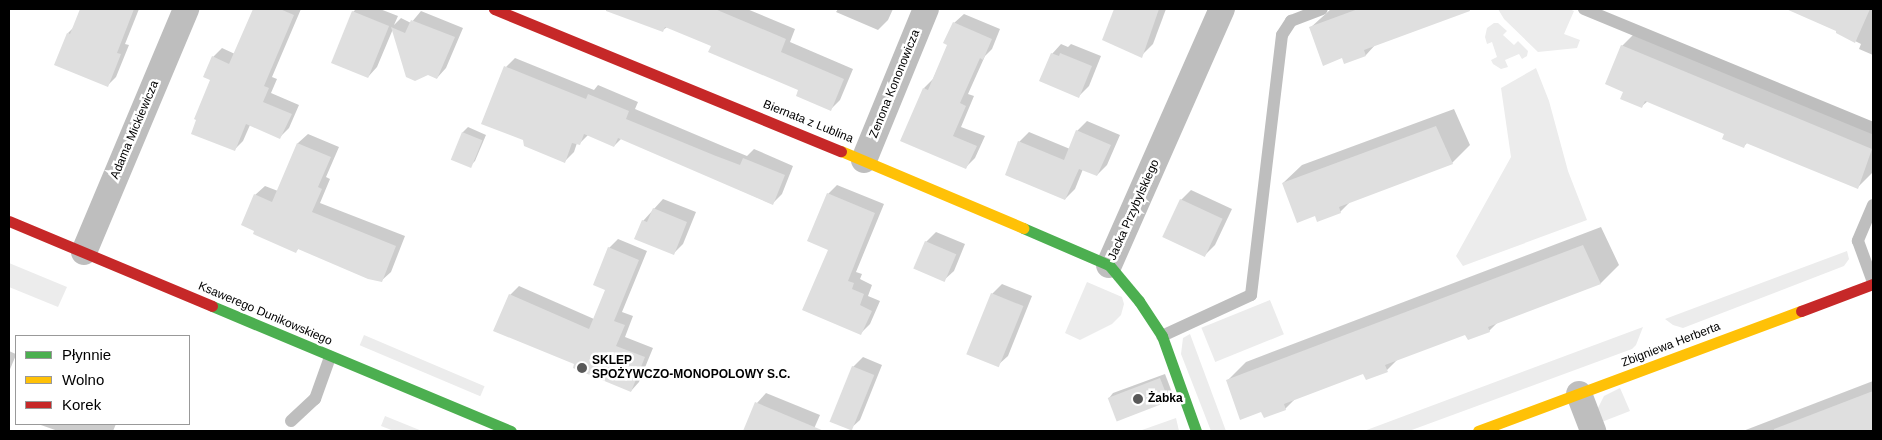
<!DOCTYPE html>
<html>
<head>
<meta charset="utf-8">
<style>
	body { margin:0 }
	#map { position:relative; width:1882px; height:440px; overflow:hidden; background:#fff; font-family:Arial,sans-serif }
	div>[style] { position:absolute }
	[style*='--x'] { left:calc(var(--x)*1px); top:calc(var(--y)*1px); width:calc(var(--w)*1px); rotate:calc(var(--a)*1deg) }
	.green>* { inset:0; background:#ececec; transform-origin:0 0 }
	.shadow>* { inset:0; background:#0003; transform-origin:0 0 }
	.building>* { inset:0; background:#dfdfdf; transform-origin:0 0 }
	.lane>* { height:12px; margin:-6px; padding:0 6px; transform-origin:6px; border-radius:6px; background:#bebebe }
	.street>* { height:26px; margin:-13px; padding:0 13px; transform-origin:13px; border-radius:13px; background:#bebebe }
	.fast>* { height:11px; margin:-5.5px; padding:0 5.5px; transform-origin:5.5px; border-radius:5.5px; background:#4caf50 }
	.slow>* { height:11px; margin:-5.5px; padding:0 5.5px; transform-origin:5.5px; border-radius:5.5px; background:#ffc107 }
	.jam>* { height:11px; margin:-5.5px; padding:0 5.5px; transform-origin:5.5px; border-radius:5.5px; background:#c62828 }
	.dots>* { width:14px; height:14px; translate:-50% -50%; box-sizing:border-box; border:2px solid #fff; border-radius:50% }
	span { translate:-50% -50%; white-space:nowrap; text-align:center; line-height:1.15; -webkit-text-stroke:5px #fff; paint-order:stroke }
	.street-label { font-size:12px; color:#000 }
	.poi-label { font-size:12px; color:#000; font-weight:700 }
	.left { translate:0 -50%; text-align:left }
	.frame { position:absolute; inset:0; border:10px solid #000; pointer-events:none }
	.legend { position:absolute; left:15px; top:335px; width:175px; height:90px; box-sizing:border-box; background:#fff; border:1px solid #999; margin:0; padding:6px 9px; list-style:none; font-size:15px; color:#000 }
	.legend li { display:flex; align-items:center; gap:10px; height:25px }
	.legend b { width:25px; border:1px solid #999 }
</style>
</head>
<body>
<div id="map">
	<div class="green">
		<i style="clip-path:polygon(1498px 9px,1569px 9px,1574px 11px,1564px 34px,1580px 40px,1577px 48px,1538px 52px,1504px 19px)"></i>
		<i style="clip-path:polygon(1494px 23px,1498px 23px,1507px 31px,1503px 35px,1514px 45px,1518px 41px,1528px 51px,1527px 56px,1522px 59px,1519px 54px,1505px 60px,1508px 67px,1501px 69px,1493px 64px,1491px 60px,1497px 57px,1492px 42px,1487px 44px,1485px 37px,1487px 28px)"></i>
		<i style="clip-path:polygon(1536px 68px,1549px 101px,1568px 171px,1587px 220px,1463px 266px,1456px 256px,1511px 157px,1501px 88px)"></i>
		<i style="clip-path:polygon(1847px 251px,1849px 259px,1844px 266px,1683px 328px,1673px 325px,1665px 319px)"></i>
		<i style="clip-path:polygon(9px 263px,67px 287px,58px 307px,9px 287px)"></i>
		<i style="clip-path:polygon(1087px 282px,1122px 297px,1124px 304px,1121px 315px,1112px 324px,1080px 340px,1065px 333px)"></i>
		<i style="left:1270px;top:300px;width:37px;height:74px;rotate:68deg"></i>
		<i style="clip-path:polygon(1643px 327px,1636px 345px,1632px 349px,1409px 431px,1364px 431px)"></i>
		<i style="clip-path:polygon(1190px 334px,1226px 431px,1211px 431px,1181px 354px,1183px 338px)"></i>
		<i style="left:364px;top:335px;width:131px;height:11px;rotate:23deg"></i>
		<i style="clip-path:polygon(1620px 388px,1630px 411px,1599px 423px,1598px 408px,1604px 396px)"></i>
		<i style="clip-path:polygon(385px 416px,422px 431px,394px 431px,381px 426px)"></i>
		<i style="clip-path:polygon(1176px 418px,1179px 431px,1143px 431px,1142px 430px)"></i>
	</div>
	<div class="shadow">
		<i style="clip-path:polygon(81px 9px,139px 9px,125px 44px,129px 45px,116px 77px,107px 86px,68px 33px,74px 27px)"></i>
		<i style="clip-path:polygon(254px 9px,301px 9px,272px 77px,277px 79px,271px 93px,299px 105px,289px 128px,280px 137px,250px 125px,243px 141px,234px 150px,212px 79px,213px 57px,222px 48px,235px 54px)"></i>
		<i style="clip-path:polygon(356px 9px,380px 9px,398px 16px,394px 25px,401px 18px,411px 23px,421px 11px,463px 28px,446px 68px,437px 78px,393px 29px,377px 67px,368px 77px,353px 12px)"></i>
		<i style="clip-path:polygon(624px 9px,747px 9px,795px 29px,790px 42px,853px 69px,840px 100px,830px 110px,800px 90px,713px 45px,667px 27px,662px 31px,636px 14px)"></i>
		<i style="clip-path:polygon(838px 9px,893px 9px,888px 20px,878px 30px,836px 12px)"></i>
		<i style="clip-path:polygon(1116px 9px,1166px 9px,1153px 44px,1141px 56px,1103px 39px)"></i>
		<i style="clip-path:polygon(1331px 9px,1473px 9px,1376px 44px,1366px 55px,1345px 62px,1343px 57px,1310px 28px)"></i>
		<i style="clip-path:polygon(1789px 9px,1873px 9px,1873px 55px,1859px 49px,1861px 44px,1837px 32px,1838px 31px)"></i>
		<i style="clip-path:polygon(964px 14px,1000px 29px,992px 49px,985px 56px,968px 94px,974px 96px,961px 127px,985px 136px,975px 158px,966px 167px,924px 88px,933px 79px,949px 44px,954px 23px)"></i>
		<i style="clip-path:polygon(1640px 28px,1873px 125px,1873px 172px,1858px 187px,1748px 142px,1744px 146px,1726px 133px,1648px 101px,1642px 106px,1625px 91px,1622px 46px)"></i>
		<i style="clip-path:polygon(1061px 44px,1068px 47px,1071px 44px,1101px 56px,1089px 86px,1079px 96px,1052px 54px)"></i>
		<i style="clip-path:polygon(515px 58px,594px 90px,598px 85px,638px 102px,635px 109px,725px 147px,747px 156px,754px 149px,793px 166px,782px 194px,772px 204px,622px 138px,614px 146px,588px 135px,579px 144px,577px 143px,574px 152px,564px 162px,506px 67px)"></i>
		<i style="clip-path:polygon(1454px 109px,1470px 145px,1452px 163px,1351px 201px,1340px 212px,1283px 183px,1302px 165px)"></i>
		<i style="clip-path:polygon(1087px 121px,1120px 135px,1107px 165px,1097px 175px,1083px 169px,1075px 189px,1065px 199px,1019px 142px,1029px 132px,1070px 149px,1077px 131px)"></i>
		<i style="clip-path:polygon(468px 127px,486px 135px,475px 161px,470px 166px,452px 159px,463px 132px)"></i>
		<i style="clip-path:polygon(308px 134px,339px 147px,326px 177px,330px 179px,320px 203px,405px 236px,391px 272px,381px 281px,299px 248px,296px 251px,255px 195px,265px 186px,278px 191px,298px 143px)"></i>
		<i style="clip-path:polygon(837px 185px,884px 204px,856px 272px,862px 274px,860px 279px,872px 285px,868px 296px,880px 301px,870px 324px,861px 333px,830px 250px,828px 194px)"></i>
		<i style="clip-path:polygon(1191px 190px,1232px 209px,1215px 245px,1205px 255px,1181px 200px)"></i>
		<i style="clip-path:polygon(663px 199px,696px 212px,683px 244px,673px 254px,643px 221px)"></i>
		<i style="clip-path:polygon(1601px 227px,1619px 265px,1601px 283px,1499px 321px,1489px 331px,1466px 333px,1398px 359px,1387px 370px,1364px 372px,1296px 398px,1285px 409px,1262px 410px,1228px 380px,1246px 362px)"></i>
		<i style="clip-path:polygon(936px 232px,965px 244px,954px 271px,944px 280px,926px 242px)"></i>
		<i style="clip-path:polygon(618px 239px,647px 251px,622px 312px,633px 316px,625px 337px,653px 348px,639px 382px,631px 391px,576px 364px,510px 295px,519px 286px,594px 319px,607px 289px,609px 248px)"></i>
		<i style="clip-path:polygon(1002px 284px,1032px 296px,1008px 356px,998px 365px,992px 294px)"></i>
		<i style="left:9px;top:351px;width:8px;height:61px;rotate:23deg"></i>
		<i style="clip-path:polygon(863px 357px,882px 365px,860px 420px,850px 429px,853px 367px)"></i>
		<i style="clip-path:polygon(1165px 374px,1173px 395px,1168px 400px,1109px 398px,1113px 393px)"></i>
		<i style="clip-path:polygon(1873px 381px,1873px 431px,1743px 431px)"></i>
		<i style="clip-path:polygon(766px 393px,820px 415px,813px 431px,745px 431px,757px 403px)"></i>
		<i style="clip-path:polygon(38px 424px,116px 424px,113px 431px,58px 431px)"></i>
	</div>
	<div class="building">
		<i style="clip-path:polygon(80px 9px,134px 9px,117px 53px,121px 54px,108px 87px,54px 65px,67px 33px,70px 34px)"></i>
		<i style="clip-path:polygon(253px 9px,280px 9px,294px 15px,264px 86px,269px 88px,263px 102px,292px 114px,280px 139px,246px 124px,235px 151px,191px 134px,196px 120px,194px 119px,210px 80px,203px 77px,212px 56px,229px 64px)"></i>
		<i style="clip-path:polygon(606px 9px,715px 9px,786px 39px,781px 52px,844px 79px,831px 111px,796px 96px,798px 90px,708px 52px,711px 46px,665px 27px,663px 32px,606px 11px)"></i>
		<i style="clip-path:polygon(1114px 9px,1159px 9px,1142px 58px,1102px 40px)"></i>
		<i style="clip-path:polygon(1358px 9px,1469px 9px,1470px 11px,1364px 50px,1366px 56px,1344px 64px,1342px 58px,1323px 66px,1309px 27px)"></i>
		<i style="clip-path:polygon(1786px 9px,1870px 9px,1855px 43px,1836px 33px,1836px 31px)"></i>
		<i style="left:352px;top:11px;width:40px;height:56px;rotate:22deg"></i>
		<i style="clip-path:polygon(411px 20px,455px 37px,437px 79px,428px 75px,415px 81px,406px 77px,391px 27px,405px 33px)"></i>
		<i style="clip-path:polygon(953px 22px,992px 39px,983px 60px,980px 58px,960px 103px,966px 106px,953px 136px,977px 146px,966px 169px,900px 141px,923px 88px,928px 90px,947px 45px,943px 43px)"></i>
		<i style="clip-path:polygon(1621px 45px,1872px 149px,1858px 189px,1746px 143px,1744px 148px,1722px 139px,1724px 134px,1645px 101px,1642px 108px,1620px 99px,1623px 92px,1605px 84px)"></i>
		<i style="clip-path:polygon(1051px 53px,1059px 56px,1060px 53px,1092px 66px,1079px 98px,1039px 81px)"></i>
		<i style="clip-path:polygon(504px 66px,586px 99px,588px 94px,629px 111px,626px 119px,716px 156px,740px 165px,743px 158px,785px 175px,773px 205px,618px 138px,614px 147px,584px 134px,580px 145px,572px 143px,565px 163px,524px 146px,523px 140px,481px 124px)"></i>
		<i style="clip-path:polygon(1436px 126px,1453px 164px,1339px 207px,1341px 213px,1317px 222px,1315px 216px,1297px 223px,1282px 183px)"></i>
		<i style="clip-path:polygon(1076px 130px,1111px 145px,1097px 176px,1079px 169px,1065px 200px,1005px 175px,1018px 141px,1064px 160px)"></i>
		<i style="left:462px;top:132px;width:22px;height:30px;rotate:22deg"></i>
		<i style="clip-path:polygon(297px 143px,331px 157px,318px 187px,322px 189px,312px 212px,396px 246px,382px 282px,368px 279px,298px 249px,296px 253px,253px 234px,254px 231px,241px 225px,254px 194px,272px 202px)"></i>
		<i style="clip-path:polygon(827px 193px,875px 213px,848px 281px,854px 283px,852px 289px,864px 294px,860px 305px,872px 311px,861px 335px,802px 310px,828px 250px,807px 241px)"></i>
		<i style="left:1180px;top:199px;width:47px;height:42px;rotate:25deg"></i>
		<i style="clip-path:polygon(653px 208px,687px 222px,674px 255px,634px 239px,642px 220px,647px 222px)"></i>
		<i style="left:925px;top:241px;width:34px;height:30px;rotate:23deg"></i>
		<i style="clip-path:polygon(1583px 245px,1601px 284px,1488px 327px,1490px 332px,1468px 340px,1465px 335px,1385px 365px,1388px 372px,1366px 380px,1363px 374px,1284px 404px,1286px 410px,1264px 418px,1261px 412px,1240px 420px,1226px 380px)"></i>
		<i style="clip-path:polygon(608px 247px,639px 260px,614px 321px,625px 325px,616px 346px,645px 357px,631px 392px,573px 368px,574px 364px,493px 331px,509px 294px,589px 329px,605px 290px,593px 285px)"></i>
		<i style="left:991px;top:293px;width:35px;height:66px;rotate:22deg"></i>
		<i style="left:852px;top:366px;width:24px;height:60px;rotate:22deg"></i>
		<i style="left:1160px;top:378px;width:25px;height:56px;rotate:69deg"></i>
		<i style="clip-path:polygon(1873px 391px,1873px 431px,1774px 431px,1774px 429px)"></i>
		<i style="clip-path:polygon(755px 402px,824px 431px,743px 431px)"></i>
	</div>
	<div class="lane">
		<i style="--x:1584;--y:9;--w:313;--a:22.4"></i>
		<i style="--x:1873;--y:205;--w:39;--a:113"></i>
		<i style="--x:1858;--y:241;--w:44;--a:69.9"></i>
		<i style="--x:1162;--y:336;--w:98;--a:-24.7"></i>
		<i style="--x:1251;--y:295;--w:262;--a:-83.2"></i>
		<i style="--x:1282;--y:35;--w:17;--a:-57"></i>
		<i style="--x:1291;--y:21;--w:33;--a:-21"></i>
		<i style="--x:291;--y:421;--w:33;--a:-43"></i>
		<i style="--x:315;--y:399;--w:45;--a:-70.3"></i>
	</div>
	<div class="street">
		<i style="--x:864;--y:160;--w:163;--a:-67.7"></i>
		<i style="--x:84;--y:252;--w:264;--a:-67.2"></i>
		<i style="--x:1109;--y:265;--w:280;--a:-66.2"></i>
		<i style="--x:1579;--y:394;--w:40;--a:69"></i>
	</div>
	<div class="fast">
		<i style="--x:1023;--y:228;--w:94;--a:23.3"></i>
		<i style="--x:1109;--y:265;--w:47;--a:50.2"></i>
		<i style="--x:1139;--y:301;--w:42;--a:56.7"></i>
		<i style="--x:1162;--y:336;--w:101;--a:70.3"></i>
		<i style="--x:212;--y:306;--w:324;--a:22.7"></i>
	</div>
	<div class="slow">
		<i style="--x:841;--y:151;--w:198;--a:22.9"></i>
		<i style="--x:1478;--y:431;--w:345;--a:-20.4"></i>
	</div>
	<div class="jam">
		<i style="--x:494;--y:9;--w:375;--a:22.3"></i>
		<i style="--x:9;--y:221;--w:220;--a:22.7"></i>
		<i style="--x:1801;--y:311;--w:77;--a:-20.6"></i>
	</div>
	<div class="dots">
		<i style="left:582px;top:368px;background:#595959"></i>
		<i style="left:1138px;top:399px;background:#595959"></i>
	</div>
	<div class="street-label">
		<span style="left:895px;top:84px;rotate:-68deg">Zenona Kononowicza</span>
		<span style="left:808px;top:122px;rotate:22deg">Biernata z Lublina</span>
		<span style="left:135px;top:130px;rotate:-67deg">Adama Mickiewicza</span>
		<span style="left:1134px;top:210px;rotate:-66deg">Jacka Przybylskiego</span>
		<span style="left:265px;top:314px;rotate:23deg">Ksawerego Dunikowskiego</span>
		<span style="left:1671px;top:345px;rotate:-21deg">Zbigniewa Herberta</span>
	</div>
	<div class="poi-label">
		<span class="left" style="left:592px;top:368px">SKLEP<br>SPOŻYWCZO-MONOPOLOWY S.C.</span>
		<span class="left" style="left:1148px;top:399px">Żabka</span>
	</div>
	<div class="frame"></div>
	<ul class="legend">
	<li><b style="height:6px;background:#4caf50"></b>Płynnie</li>
	<li><b style="height:6px;background:#ffc107"></b>Wolno</li>
	<li><b style="height:6px;background:#c62828"></b>Korek</li>
	</ul>
</div>
</body>
</html>
